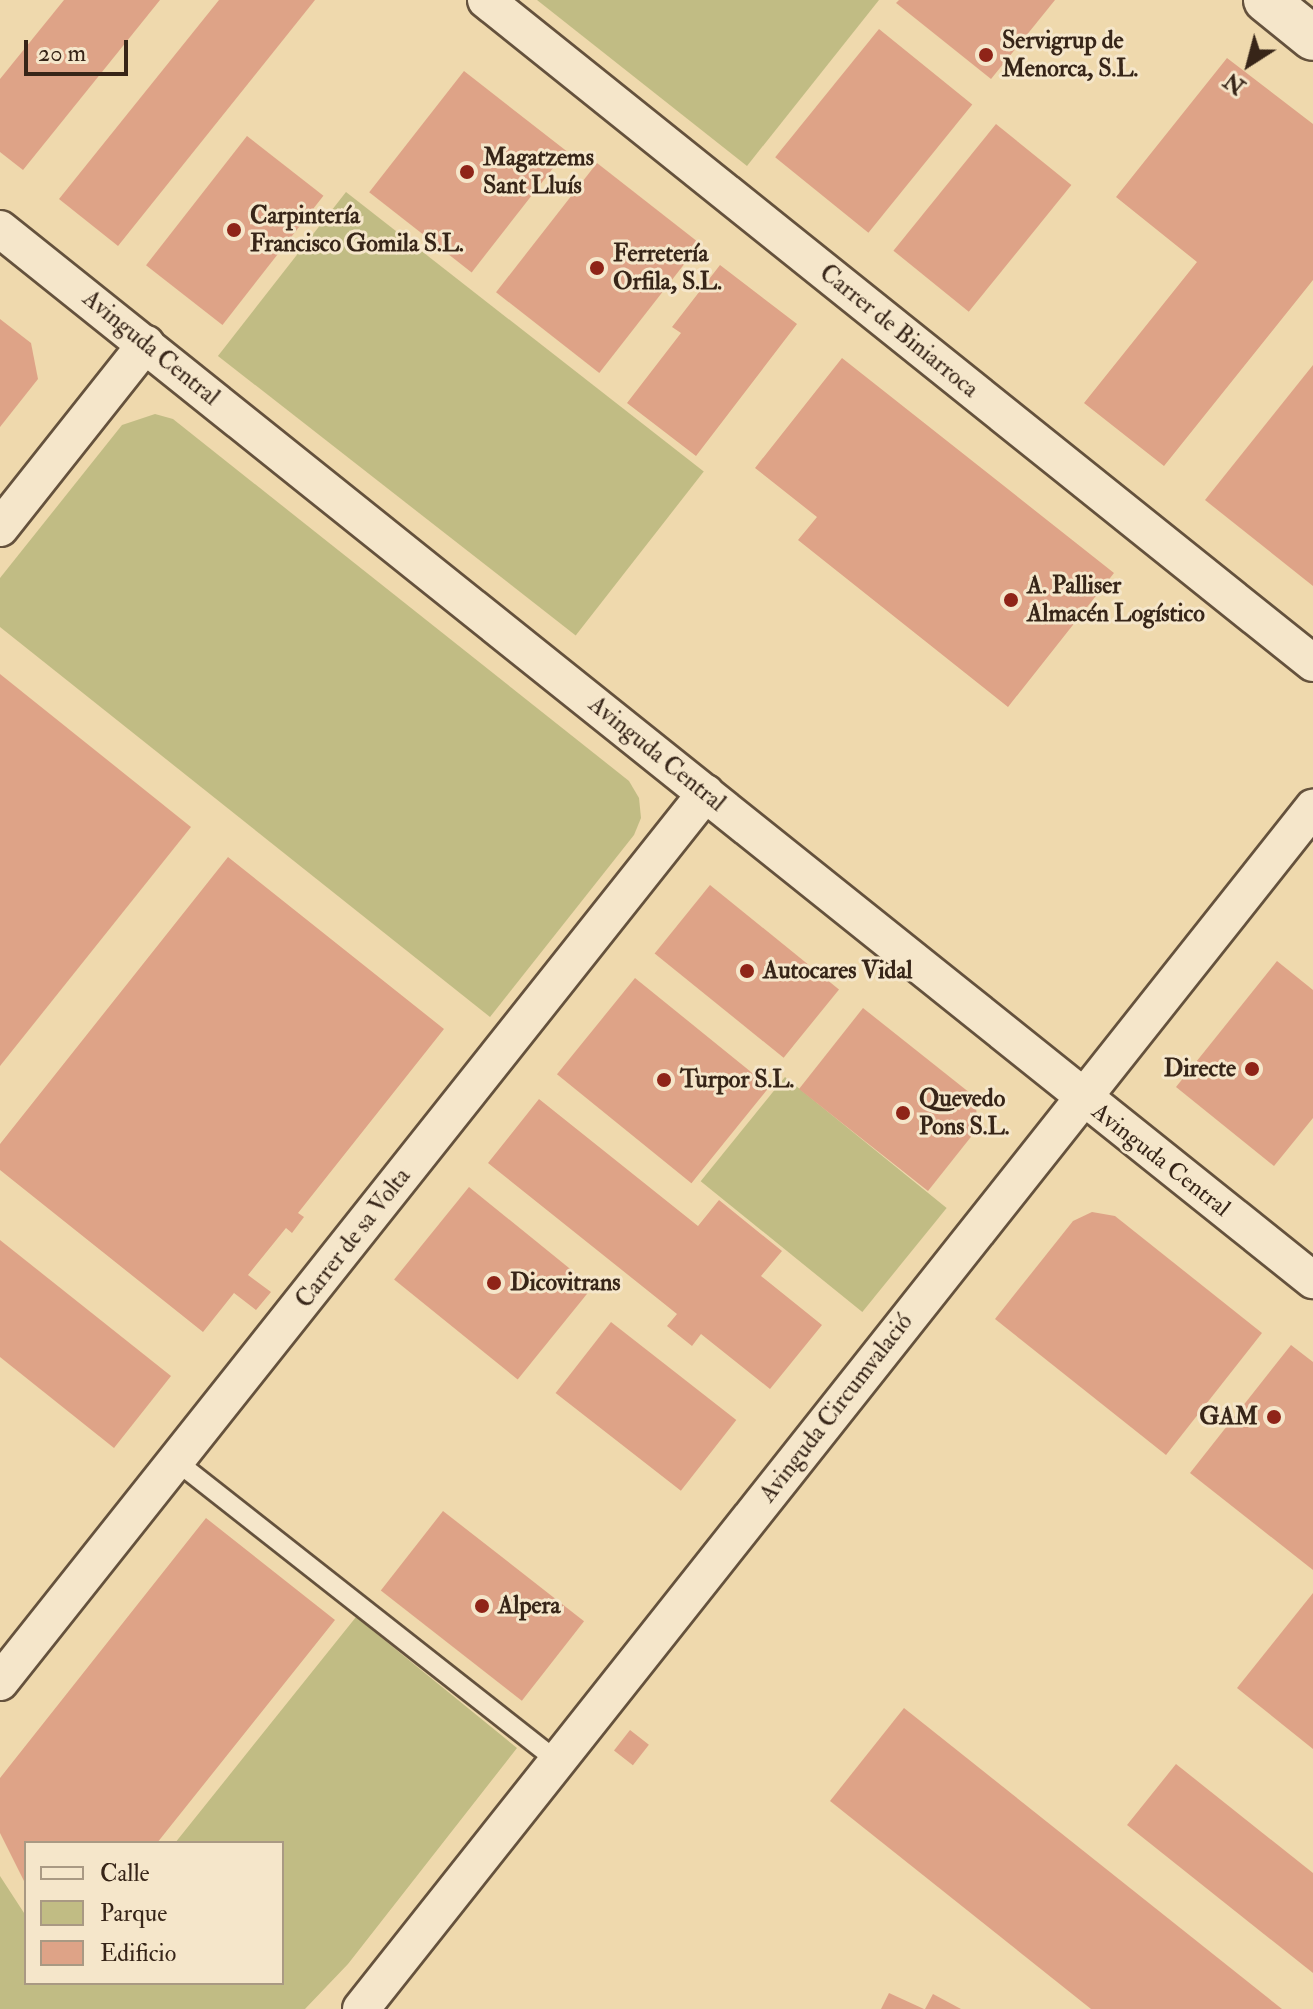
<!DOCTYPE html>
<html>
<head>
<meta charset="utf-8">
<style>
	body { margin:0 }
	#map { position:relative; width:1313px; height:2009px; overflow:hidden; background:#efd9ad; font-family:"IM FELL Double Pica",serif }
	div>[style] { position:absolute }
	[style*='--x'] { left:calc(var(--x)*1px); top:calc(var(--y)*1px); width:calc(var(--w)*1px); rotate:calc(var(--a)*1deg) }
	.green>* { inset:0; background:#c1bc84; transform-origin:0 0 }
	.building>* { inset:0; background:#dea387; transform-origin:0 0 }
	.roads { filter:drop-shadow(2px 0 #65523d) drop-shadow(-2px 0 #65523d) drop-shadow(0 2px #65523d) drop-shadow(0 -2px #65523d) }
	.lane>* { height:18px; margin:-9px; padding:0 9px; transform-origin:9px; border-radius:9px; background:#f5e6ca }
	.street>* { height:36px; margin:-18px; padding:0 18px; transform-origin:18px; border-radius:18px; background:#f5e6ca }
	.secondary>* { height:44px; margin:-22px; padding:0 22px; transform-origin:22px; border-radius:22px; background:#f5e6ca }
	.dots>* { width:22px; height:22px; translate:-50% -50%; box-sizing:border-box; border:4px solid #f5e6ca; border-radius:50% }
	span { translate:-50% -50%; white-space:nowrap; text-align:center; line-height:1.15; -webkit-text-stroke:6px #f5e6ca; paint-order:stroke }
	.poi-label { font-size:24px; color:#372518; font-weight:700 }
	.left { translate:0 -50%; text-align:left }
	.right { translate:-100% -50%; text-align:right }
	.street-label { font-size:24px; color:#372518 }
	.legend { position:absolute; left:24px; top:1841px; width:260px; height:144px; box-sizing:border-box; background:#f5e6ca; border:2px solid #a99983; margin:0; padding:10px 14px; list-style:none; font-size:24px; color:#372518 }
	.legend li { display:flex; align-items:center; gap:16px; height:40px }
	.legend b { width:40px; border:2px solid #a99983 }
	.north { position:absolute; left:1209px; top:24px; width:80px; height:80px; -webkit-text-stroke:6px #f5e6ca; paint-order:stroke; rotate:216deg; font-size:22px; font-weight:700; line-height:32px; text-align:center; color:#372518 }
	.north::after { content:''; display:block; margin:auto; width:28px; height:36px; background:#372518; clip-path:polygon(50% 0,100% 100%,50% 72%,0 100%) }
	.scale { position:absolute; left:24px; top:40px; width:104px; height:36px; box-sizing:border-box; border:4px solid #372518; border-top:0; padding-left:10px; font-size:24px; line-height:28px; white-space:nowrap; color:#372518; -webkit-text-stroke:6px #f5e6ca; paint-order:stroke }
</style>
</head>
<body>
<div id="map">
	<div class="green">
		<i style="clip-path:polygon(537px 0,879px 0,747px 166px)"></i>
		<i style="left:346px;top:192px;width:454px;height:208px;rotate:38deg"></i>
		<i style="clip-path:polygon(155px 414px,173px 419px,629px 781px,639px 798px,641px 818px,634px 835px,490px 1017px,0 627px,0 578px,122px 425px)"></i>
		<i style="left:785px;top:1077px;width:208px;height:134px;rotate:39deg"></i>
		<i style="clip-path:polygon(356px 1617px,517px 1748px,348px 1964px,305px 2009px,0 2009px,0 1876px,26px 1916px,26px 1983px,282px 1983px,282px 1843px,175px 1843px)"></i>
	</div>
	<div class="building">
		<i style="clip-path:polygon(64px 0,160px 0,23px 170px,0 152px,0 79px)"></i>
		<i style="clip-path:polygon(219px 0,315px 0,118px 246px,59px 199px)"></i>
		<i style="clip-path:polygon(899px 0,1055px 0,991px 79px,896px 3px)"></i>
		<i style="left:879px;top:29px;width:120px;height:165px;rotate:39deg"></i>
		<i style="clip-path:polygon(1227px 58px,1313px 124px,1313px 280px,1164px 466px,1084px 403px,1197px 262px,1116px 197px)"></i>
		<i style="left:464px;top:71px;width:130px;height:154px;rotate:38deg"></i>
		<i style="left:996px;top:124px;width:97px;height:163px;rotate:39deg"></i>
		<i style="left:247px;top:136px;width:97px;height:164px;rotate:38deg"></i>
		<i style="left:597px;top:163px;width:131px;height:164px;rotate:38deg"></i>
		<i style="clip-path:polygon(720px 265px,797px 324px,696px 456px,627px 403px,681px 333px,672px 327px)"></i>
		<i style="clip-path:polygon(0 319px,31px 343px,38px 379px,0 427px)"></i>
		<i style="clip-path:polygon(842px 358px,1114px 573px,1008px 707px,798px 540px,817px 517px,755px 468px)"></i>
		<i style="clip-path:polygon(1313px 365px,1313px 586px,1205px 500px)"></i>
		<i style="clip-path:polygon(0 674px,191px 827px,0 1066px)"></i>
		<i style="clip-path:polygon(228px 857px,444px 1029px,298px 1213px,304px 1217px,292px 1233px,286px 1228px,248px 1275px,271px 1292px,256px 1310px,234px 1293px,203px 1332px,0 1170px,0 1144px)"></i>
		<i style="left:710px;top:885px;width:166px;height:88px;rotate:39deg"></i>
		<i style="clip-path:polygon(1277px 961px,1313px 990px,1313px 1118px,1274px 1166px,1176px 1087px)"></i>
		<i style="left:635px;top:978px;width:173px;height:124px;rotate:39deg"></i>
		<i style="clip-path:polygon(863px 1008px,975px 1097px,978px 1128px,928px 1191px,799px 1089px)"></i>
		<i style="clip-path:polygon(539px 1099px,698px 1226px,719px 1200px,782px 1251px,761px 1276px,822px 1325px,770px 1389px,701px 1334px,692px 1346px,667px 1326px,677px 1314px,488px 1163px)"></i>
		<i style="left:469px;top:1187px;width:159px;height:119px;rotate:39deg"></i>
		<i style="clip-path:polygon(1092px 1212px,1115px 1216px,1262px 1333px,1166px 1455px,995px 1319px,1073px 1221px)"></i>
		<i style="clip-path:polygon(0 1240px,171px 1376px,114px 1448px,0 1357px)"></i>
		<i style="left:611px;top:1322px;width:159px;height:90px;rotate:38deg"></i>
		<i style="clip-path:polygon(1291px 1345px,1313px 1362px,1313px 1570px,1190px 1473px)"></i>
		<i style="left:443px;top:1511px;width:179px;height:101px;rotate:38deg"></i>
		<i style="clip-path:polygon(206px 1518px,335px 1620px,157px 1843px,26px 1843px,26px 1885px,0 1833px,0 1778px)"></i>
		<i style="clip-path:polygon(1313px 1593px,1313px 1749px,1237px 1688px)"></i>
		<i style="clip-path:polygon(904px 1708px,1282px 2009px,1091px 2009px,830px 1801px)"></i>
		<i style="left:630px;top:1730px;width:24px;height:26px;rotate:38deg"></i>
		<i style="clip-path:polygon(1176px 1764px,1313px 1873px,1313px 1973px,1127px 1825px)"></i>
		<i style="clip-path:polygon(889px 1993px,924px 2009px,881px 2009px)"></i>
		<i style="clip-path:polygon(933px 1994px,961px 2009px,925px 2009px)"></i>
	</div>
	<div class="roads">
		<div class="lane">
			<i style="--x:176;--y:1461;--w:486;--a:38.2"></i>
		</div>
		<div class="street">
			<i style="--x:486;--y:0;--w:1060;--a:38.72"></i>
			<i style="--x:0;--y:229;--w:1682;--a:38.68"></i>
			<i style="--x:0;--y:528;--w:235;--a:-51.6"></i>
			<i style="--x:0;--y:1682;--w:1135;--a:-51.55"></i>
			<i style="--x:361;--y:2009;--w:1533;--a:-51.6"></i>
		</div>
		<div class="secondary">
			<i style="--x:1266;--y:0;--w:60;--a:39"></i>
		</div>
	</div>
	<div class="dots">
		<i style="left:986px;top:55px;background:#8f2418"></i>
		<i style="left:467px;top:172px;background:#8f2418"></i>
		<i style="left:234px;top:230px;background:#8f2418"></i>
		<i style="left:597px;top:268px;background:#8f2418"></i>
		<i style="left:1011px;top:600px;background:#8f2418"></i>
		<i style="left:747px;top:971px;background:#8f2418"></i>
		<i style="left:1252px;top:1069px;background:#8f2418"></i>
		<i style="left:664px;top:1080px;background:#8f2418"></i>
		<i style="left:903px;top:1113px;background:#8f2418"></i>
		<i style="left:494px;top:1283px;background:#8f2418"></i>
		<i style="left:1274px;top:1417px;background:#8f2418"></i>
		<i style="left:482px;top:1606px;background:#8f2418"></i>
	</div>
	<div class="poi-label">
		<span class="left" style="left:1002px;top:55px">Servigrup de<br>Menorca, S.L.</span>
		<span class="left" style="left:483px;top:172px">Magatzems<br>Sant Lluís</span>
		<span class="left" style="left:250px;top:230px">Carpintería<br>Francisco Gomila S.L.</span>
		<span class="left" style="left:613px;top:268px">Ferretería<br>Orfila, S.L.</span>
		<span class="left" style="left:1027px;top:600px">A. Palliser<br>Almacén Logístico</span>
		<span class="left" style="left:763px;top:971px">Autocares Vidal</span>
		<span class="right" style="left:1236px;top:1069px">Directe</span>
		<span class="left" style="left:680px;top:1080px">Turpor S.L.</span>
		<span class="left" style="left:919px;top:1113px">Quevedo<br>Pons S.L.</span>
		<span class="left" style="left:510px;top:1283px">Dicovitrans</span>
		<span class="right" style="left:1258px;top:1417px">GAM</span>
		<span class="left" style="left:498px;top:1606px">Alpera</span>
	</div>
	<div class="street-label">
		<span style="left:899px;top:331px;rotate:39deg">Carrer de Biniarroca</span>
		<span style="left:151px;top:348px;rotate:39deg">Avinguda Central</span>
		<span style="left:657px;top:754px;rotate:39deg">Avinguda Central</span>
		<span style="left:1161px;top:1160px;rotate:38deg">Avinguda Central</span>
		<span style="left:353px;top:1238px;rotate:-52deg">Carrer de sa Volta</span>
		<span style="left:836px;top:1408px;rotate:-52deg">Avinguda Circumvalació</span>
	</div>
	<ul class="legend">
	<li><b style="height:10px;background:#f5e6ca"></b>Calle</li>
	<li><b style="height:22px;background:#c1bc84"></b>Parque</li>
	<li><b style="height:22px;background:#dea387"></b>Edificio</li>
	</ul>
	<div class="north">N</div>
	<div class="scale">20 m</div>
</div>
</body>
</html>
